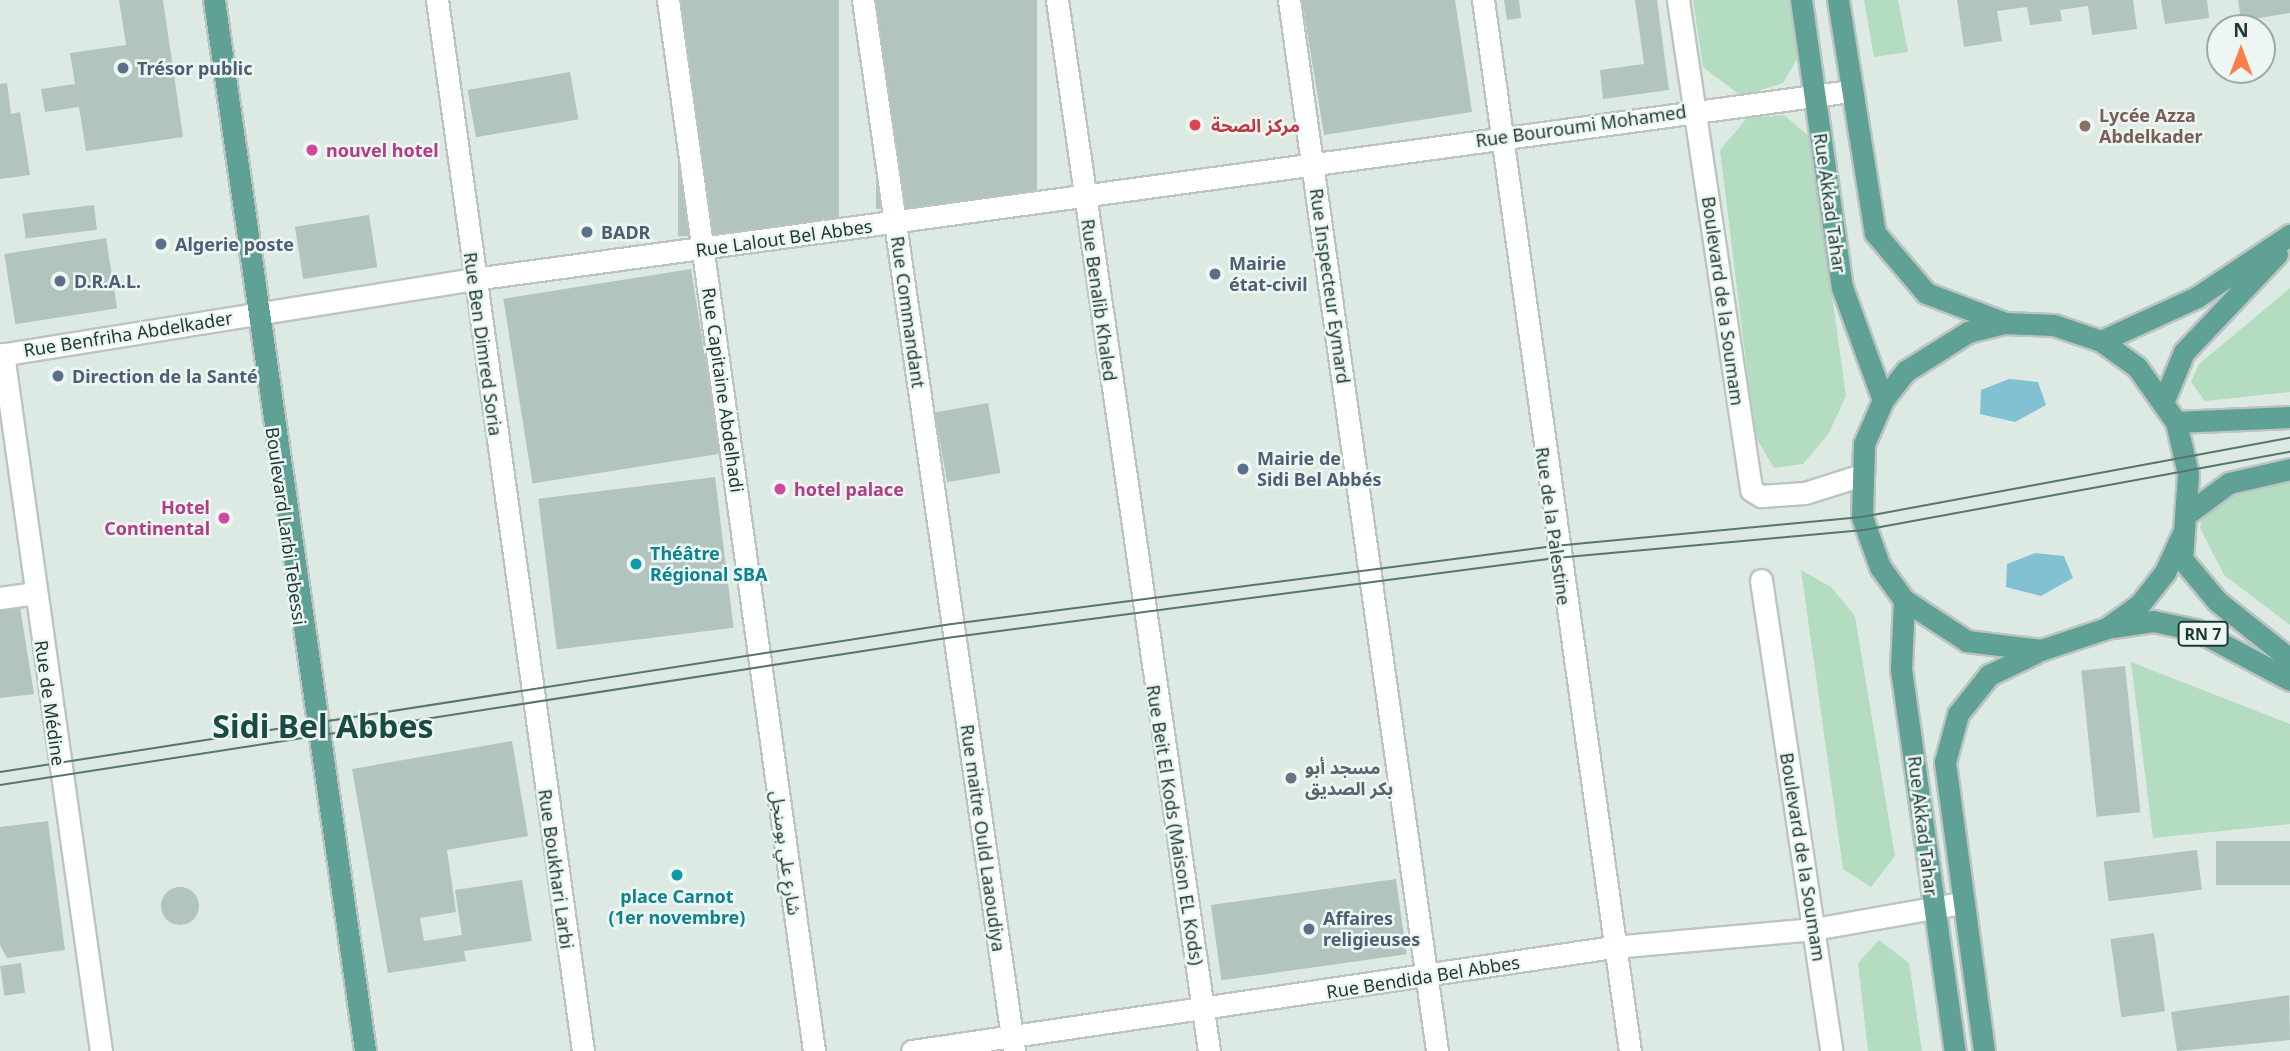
<!DOCTYPE html>
<html>
<head>
<meta charset="utf-8">
<style>
	body { margin:0 }
	#map { position:relative; width:2290px; height:1051px; overflow:hidden; background:#ddeae4; font-family:"Noto Sans","Noto Sans Arabic",sans-serif }
	div>[style] { position:absolute }
	[style*='--x'] { left:calc(var(--x)*1px); top:calc(var(--y)*1px); width:calc(var(--w)*1px); rotate:calc(var(--a)*1deg) }
	.green>* { inset:0; background:#b4dcc1 }
	.water>* { inset:0; background:#81c1d2 }
	.building>* { inset:0; background:#b2c4be; transform-origin:0 0 }
	.round { border-radius:50% }
	.roads { filter:drop-shadow(2px 0 #bcc4c2) drop-shadow(-2px 0 #bcc4c2) drop-shadow(0 2px #bcc4c2) drop-shadow(0 -2px #bcc4c2) }
	.minor>* { height:21px; margin:-10.5px; padding:0 10.5px; transform-origin:10.5px; border-radius:10.5px; background:#fff }
	.major>* { height:21px; margin:-10.5px; padding:0 10.5px; transform-origin:10.5px; border-radius:10.5px; background:#5fa194 }
	.tram>* { height:2px; margin:-1px; padding:0 1px; transform-origin:1px; border-radius:1px; background:#58756f }
	.dots>* { width:19px; height:19px; translate:-50% -50%; box-sizing:border-box; border:4px solid #edf6f2; border-radius:50% }
	span { translate:-50% -50%; white-space:nowrap; text-align:center; line-height:1.15; -webkit-text-stroke:5px #edf6f2; paint-order:stroke }
	.shield-label span { padding:2px 5px; background:#edf6f2; border:2px solid; border-radius:5px; -webkit-text-stroke-width:0 }
	.shield-label { font-size:16px; color:#1e3933; font-weight:700 }
	.service-label { font-size:18px; color:#4e5e75; font-weight:700 }
	.left { translate:0 -50%; text-align:left }
	.education-label { font-size:18px; color:#785e54; font-weight:700 }
	.health-label { font-size:18px; color:#be3a42; font-weight:700 }
	.street-label { font-size:18px; color:#1e3933 }
	.hotel-label { font-size:18px; color:#b23c85; font-weight:700 }
	.right { translate:-100% -50%; text-align:right }
	.culture-label { font-size:18px; color:#0d838f; font-weight:700 }
	.worship-label { font-size:18px; color:#5b616d; font-weight:700 }
	.town-label { font-size:32px; color:#1a4b42; font-weight:700 }
	.north { position:absolute; left:2206px; top:14px; width:70px; height:70px; box-sizing:border-box; background:#edf6f2; border:2px solid #9aaaa6; border-radius:50%; rotate:0deg; font-size:19px; font-weight:700; line-height:28px; text-align:center; color:#1e3933 }
	.north::after { content:''; display:block; margin:auto; width:24px; height:32px; background:#f7804d; clip-path:polygon(50% 0,100% 100%,50% 72%,0 100%) }
</style>
</head>
<body>
<div id="map">
	<div class="green">
		<i style="clip-path:polygon(1693px 0,1789px 0,1800px 54px,1783px 83px,1741px 96px,1703px 67px)"></i>
		<i style="clip-path:polygon(1864px 0,1898px 0,1908px 52px,1874px 57px)"></i>
		<i style="clip-path:polygon(1784px 115px,1810px 137px,1846px 396px,1829px 433px,1803px 464px,1774px 468px,1755px 436px,1720px 150px,1747px 118px)"></i>
		<i style="clip-path:polygon(2290px 288px,2290px 392px,2205px 401px,2191px 382px,2199px 364px)"></i>
		<i style="clip-path:polygon(2290px 475px,2290px 625px,2224px 575px,2200px 528px,2204px 506px,2219px 491px)"></i>
		<i style="clip-path:polygon(1801px 570px,1831px 587px,1855px 616px,1895px 856px,1871px 887px,1843px 869px)"></i>
		<i style="clip-path:polygon(2131px 662px,2290px 724px,2290px 824px,2153px 838px)"></i>
		<i style="clip-path:polygon(1879px 940px,1909px 963px,1922px 1051px,1868px 1051px,1858px 963px)"></i>
	</div>
	<div class="water">
		<i style="clip-path:polygon(2009px 379px,2038px 382px,2046px 405px,2015px 422px,1980px 414px,1981px 390px)"></i>
		<i style="clip-path:polygon(2035px 553px,2064px 556px,2073px 578px,2041px 596px,2006px 587px,2007px 564px)"></i>
	</div>
	<div class="building">
		<i style="clip-path:polygon(119px 0,163px 0,183px 137px,86px 151px,79px 107px,45px 112px,41px 89px,75px 84px,70px 53px,126px 45px)"></i>
		<i style="left:678px;top:0;width:161px;height:236px"></i>
		<i style="left:876px;top:0;width:161px;height:209px"></i>
		<i style="clip-path:polygon(1302px 0,1455px 0,1472px 112px,1324px 135px)"></i>
		<i style="clip-path:polygon(1504px 0,1519px 0,1521px 18px,1507px 20px)"></i>
		<i style="clip-path:polygon(1635px 0,1657px 0,1669px 90px,1603px 99px,1600px 70px,1644px 64px)"></i>
		<i style="clip-path:polygon(1957px 0,2133px 0,2137px 29px,2092px 35px,2088px 6px,2060px 10px,2062px 21px,2030px 25px,2027px 7px,1997px 11px,2002px 41px,1964px 47px)"></i>
		<i style="clip-path:polygon(2161px 0,2207px 0,2209px 18px,2165px 24px)"></i>
		<i style="clip-path:polygon(2238px 0,2290px 0,2290px 13px,2241px 21px)"></i>
		<i style="left:570px;top:72px;width:48px;height:104px;rotate:80deg"></i>
		<i style="clip-path:polygon(7px 83px,11px 114px,20px 112px,30px 175px,0 179px,0 84px)"></i>
		<i style="left:94px;top:205px;width:25px;height:72px;rotate:83deg"></i>
		<i style="left:369px;top:215px;width:53px;height:75px;rotate:81deg"></i>
		<i style="left:106px;top:238px;width:71px;height:103px;rotate:81deg"></i>
		<i style="left:691px;top:269px;width:187px;height:190px;rotate:81deg"></i>
		<i style="left:988px;top:403px;width:71px;height:54px;rotate:80deg"></i>
		<i style="left:715px;top:477px;width:152px;height:178px;rotate:83deg"></i>
		<i style="clip-path:polygon(19px 601px,34px 694px,0 698px,0 603px)"></i>
		<i style="left:2125px;top:666px;width:147px;height:44px;rotate:84deg"></i>
		<i style="clip-path:polygon(512px 741px,528px 836px,447px 850px,456px 912px,420px 918px,424px 941px,462px 935px,455px 890px,522px 880px,532px 941px,464px 951px,466px 961px,388px 973px,352px 769px)"></i>
		<i style="clip-path:polygon(48px 821px,65px 950px,7px 958px,0 945px,0 827px)"></i>
		<i style="left:2290px;top:841px;width:44px;height:74px;rotate:90deg"></i>
		<i style="left:2197px;top:850px;width:40px;height:94px;rotate:83deg"></i>
		<i style="left:1396px;top:879px;width:76px;height:187px;rotate:82deg"></i>
		<i class="round" style="left:161px;top:887px;width:38px;height:38px"></i>
		<i style="left:2154px;top:933px;width:79px;height:44px;rotate:82deg"></i>
		<i style="left:21px;top:963px;width:30px;height:21px;rotate:82deg"></i>
		<i style="clip-path:polygon(2289px 995px,2290px 1040px,2177px 1051px,2171px 1012px)"></i>
	</div>
	<div class="roads">
		<div class="minor">
			<i style="--x:437;--y:0;--w:1061;--a:82.09"></i>
			<i style="--x:668;--y:0;--w:1061;--a:82.09"></i>
			<i style="--x:863;--y:0;--w:1062;--a:81.82"></i>
			<i style="--x:1057;--y:0;--w:1062;--a:81.77"></i>
			<i style="--x:1289;--y:0;--w:1061;--a:81.98"></i>
			<i style="--x:1483;--y:0;--w:1061;--a:82.04"></i>
			<i style="--x:1678;--y:0;--w:495;--a:81.5"></i>
			<i style="--x:1751;--y:490;--w:12;--a:31"></i>
			<i style="--x:1761;--y:496;--w:44;--a:-3.9"></i>
			<i style="--x:1805;--y:493;--w:57;--a:-17.5"></i>
			<i style="--x:3;--y:354;--w:704;--a:82"></i>
			<i style="--x:0;--y:355;--w:480;--a:-9.1"></i>
			<i style="--x:474;--y:279;--w:1389;--a:-7.78"></i>
			<i style="--x:1761;--y:580;--w:476;--a:81.5"></i>
			<i style="--x:0;--y:598;--w:34;--a:-8"></i>
			<i style="--x:912;--y:1051;--w:709;--a:-8.44"></i>
			<i style="--x:1613;--y:947;--w:202;--a:-5.1"></i>
			<i style="--x:1814;--y:929;--w:149;--a:-10"></i>
		</div>
		<div class="major">
			<i style="--x:214;--y:0;--w:1062;--a:81.82"></i>
			<i style="--x:1801;--y:0;--w:290;--a:81.9"></i>
			<i style="--x:1842;--y:287;--w:120;--a:70.1"></i>
			<i style="--x:1838;--y:0;--w:236;--a:81"></i>
			<i style="--x:1875;--y:233;--w:79;--a:49.6"></i>
			<i style="--x:1926;--y:293;--w:85;--a:20.8"></i>
			<i style="--x:2101;--y:341;--w:106;--a:-24.6"></i>
			<i style="--x:2197;--y:297;--w:112;--a:-33.7"></i>
			<i style="--x:2164;--y:400;--w:52;--a:-67.4"></i>
			<i style="--x:2184;--y:352;--w:135;--a:-46.5"></i>
			<i style="--x:2176;--y:422;--w:114;--a:-2.5"></i>
			<i style="--x:2187;--y:514;--w:52;--a:-36.4"></i>
			<i style="--x:2229;--y:483;--w:63;--a:-12.9"></i>
			<i style="--x:2182;--y:535;--w:41;--a:114.7"></i>
			<i style="--x:2165;--y:572;--w:41;--a:128"></i>
			<i style="--x:2140;--y:604;--w:41;--a:144"></i>
			<i style="--x:2107;--y:628;--w:70;--a:161.6"></i>
			<i style="--x:2041;--y:650;--w:75;--a:-173.1"></i>
			<i style="--x:1967;--y:641;--w:75;--a:-146.9"></i>
			<i style="--x:1904;--y:600;--w:41;--a:-126"></i>
			<i style="--x:1880;--y:567;--w:53;--a:-109.8"></i>
			<i style="--x:1862;--y:517;--w:73;--a:-88.4"></i>
			<i style="--x:1864;--y:444;--w:48;--a:-66.6"></i>
			<i style="--x:1883;--y:400;--w:37;--a:-52"></i>
			<i style="--x:1906;--y:371;--w:73;--a:-32.2"></i>
			<i style="--x:1968;--y:332;--w:38;--a:-14"></i>
			<i style="--x:2005;--y:323;--w:49;--a:2.3"></i>
			<i style="--x:2054;--y:325;--w:50;--a:18.8"></i>
			<i style="--x:2101;--y:341;--w:44;--a:35.8"></i>
			<i style="--x:2137;--y:367;--w:67;--a:54.7"></i>
			<i style="--x:2176;--y:422;--w:53;--a:77"></i>
			<i style="--x:2188;--y:474;--w:85;--a:94"></i>
			<i style="--x:2182;--y:559;--w:55;--a:50.2"></i>
			<i style="--x:2217;--y:601;--w:93;--a:38.5"></i>
			<i style="--x:1904;--y:600;--w:69;--a:92.5"></i>
			<i style="--x:1901;--y:669;--w:386;--a:82"></i>
			<i style="--x:2113;--y:627;--w:40;--a:-8.5"></i>
			<i style="--x:2153;--y:621;--w:44;--a:11.8"></i>
			<i style="--x:2196;--y:630;--w:106;--a:28"></i>
			<i style="--x:1984;--y:1051;--w:292;--a:-97.7"></i>
			<i style="--x:1945;--y:762;--w:50;--a:-74.8"></i>
			<i style="--x:1958;--y:714;--w:50;--a:-51.5"></i>
			<i style="--x:1989;--y:675;--w:51;--a:-25.6"></i>
		</div>
	</div>
	<div class="tram">
		<i style="--x:0;--y:772;--w:963;--a:-8.84"></i>
		<i style="--x:952;--y:624;--w:607;--a:-7.38"></i>
		<i style="--x:1554;--y:546;--w:309;--a:-5.4"></i>
		<i style="--x:1862;--y:517;--w:435;--a:-10.5"></i>
		<i style="--x:0;--y:785;--w:965;--a:-8.82"></i>
		<i style="--x:954;--y:637;--w:607;--a:-7.48"></i>
		<i style="--x:1556;--y:558;--w:309;--a:-5.2"></i>
		<i style="--x:1864;--y:530;--w:433;--a:-10.4"></i>
	</div>
	<div class="dots">
		<i style="left:123px;top:68px;background:#5c6f8a"></i>
		<i style="left:1195px;top:125px;background:#e0444e"></i>
		<i style="left:2085px;top:126px;background:#8d6e63"></i>
		<i style="left:312px;top:150px;background:#d1479c"></i>
		<i style="left:587px;top:232px;background:#5c6f8a"></i>
		<i style="left:161px;top:244px;background:#5c6f8a"></i>
		<i style="left:1215px;top:274px;background:#5c6f8a"></i>
		<i style="left:60px;top:281px;background:#5c6f8a"></i>
		<i style="left:58px;top:376px;background:#5c6f8a"></i>
		<i style="left:1243px;top:469px;background:#5c6f8a"></i>
		<i style="left:780px;top:489px;background:#d1479c"></i>
		<i style="left:224px;top:518px;background:#d1479c"></i>
		<i style="left:636px;top:564px;background:#0f9aa8"></i>
		<i style="left:1291px;top:778px;background:#6b7280"></i>
		<i style="left:677px;top:875px;background:#0f9aa8"></i>
		<i style="left:1309px;top:929px;background:#5c6f8a"></i>
	</div>
	<div class="shield-label">
		<span style="left:2203px;top:634px">RN 7</span>
	</div>
	<div class="service-label">
		<span class="left" style="left:137px;top:68px">Trésor public</span>
		<span class="left" style="left:601px;top:232px">BADR</span>
		<span class="left" style="left:175px;top:244px">Algerie poste</span>
		<span class="left" style="left:1229px;top:274px">Mairie<br>état-civil</span>
		<span class="left" style="left:74px;top:281px">D.R.A.L.</span>
		<span class="left" style="left:72px;top:376px">Direction de la Santé</span>
		<span class="left" style="left:1257px;top:469px">Mairie de<br>Sidi Bel Abbés</span>
		<span class="left" style="left:1323px;top:929px">Affaires<br>religieuses</span>
	</div>
	<div class="education-label">
		<span class="left" style="left:2099px;top:126px">Lycée Azza<br>Abdelkader</span>
	</div>
	<div class="health-label">
		<span class="left" style="left:1211px;top:125px">مركز الصحة</span>
	</div>
	<div class="street-label">
		<span style="left:1581px;top:126px;rotate:-8deg">Rue Bouroumi Mohamed</span>
		<span style="left:1830px;top:203px;rotate:82deg">Rue Akkad Tahar</span>
		<span style="left:784px;top:238px;rotate:-8deg">Rue Lalout Bel Abbes</span>
		<span style="left:1330px;top:286px;rotate:82deg">Rue Inspecteur Eymard</span>
		<span style="left:1099px;top:300px;rotate:82deg">Rue Benalib Khaled</span>
		<span style="left:1723px;top:301px;rotate:82deg">Boulevard de la Soumam</span>
		<span style="left:908px;top:312px;rotate:82deg">Rue Commandant</span>
		<span style="left:128px;top:334px;rotate:-9deg">Rue Benfriha Abdelkader</span>
		<span style="left:483px;top:344px;rotate:82deg">Rue Ben Dimred Soria</span>
		<span style="left:723px;top:390px;rotate:82deg">Rue Capitaine Abdelhadi</span>
		<span style="left:286px;top:526px;rotate:82deg">Boulevard Larbi Tebessi</span>
		<span style="left:1553px;top:526px;rotate:82deg">Rue de la Palestine</span>
		<span style="left:50px;top:703px;rotate:82deg">Rue de Médine</span>
		<span style="left:1175px;top:825px;rotate:81deg">Rue Beit El Kods (Maison EL Kods)</span>
		<span style="left:1923px;top:826px;rotate:83deg">Rue Akkad Tahar</span>
		<span style="left:983px;top:838px;rotate:82deg">Rue maitre Ould Laaoudiya</span>
		<span style="left:786px;top:853px;rotate:82deg">شارع علي بومنجل</span>
		<span style="left:1803px;top:857px;rotate:81deg">Boulevard de la Soumam</span>
		<span style="left:556px;top:869px;rotate:82deg">Rue Boukhari Larbi</span>
		<span style="left:1423px;top:977px;rotate:-9deg">Rue Bendida Bel Abbes</span>
	</div>
	<div class="hotel-label">
		<span class="left" style="left:326px;top:150px">nouvel hotel</span>
		<span class="left" style="left:794px;top:489px">hotel palace</span>
		<span class="right" style="left:210px;top:518px">Hotel<br>Continental</span>
	</div>
	<div class="culture-label">
		<span class="left" style="left:650px;top:564px">Théâtre<br>Régional SBA</span>
		<span style="left:677px;top:907px">place Carnot<br>(1er novembre)</span>
	</div>
	<div class="worship-label">
		<span class="left" style="left:1305px;top:778px">مسجد أبو<br>بكر الصديق</span>
	</div>
	<div class="town-label">
		<span style="left:323px;top:726px">Sidi Bel Abbes</span>
	</div>
	<div class="north">N</div>
</div>
</body>
</html>
